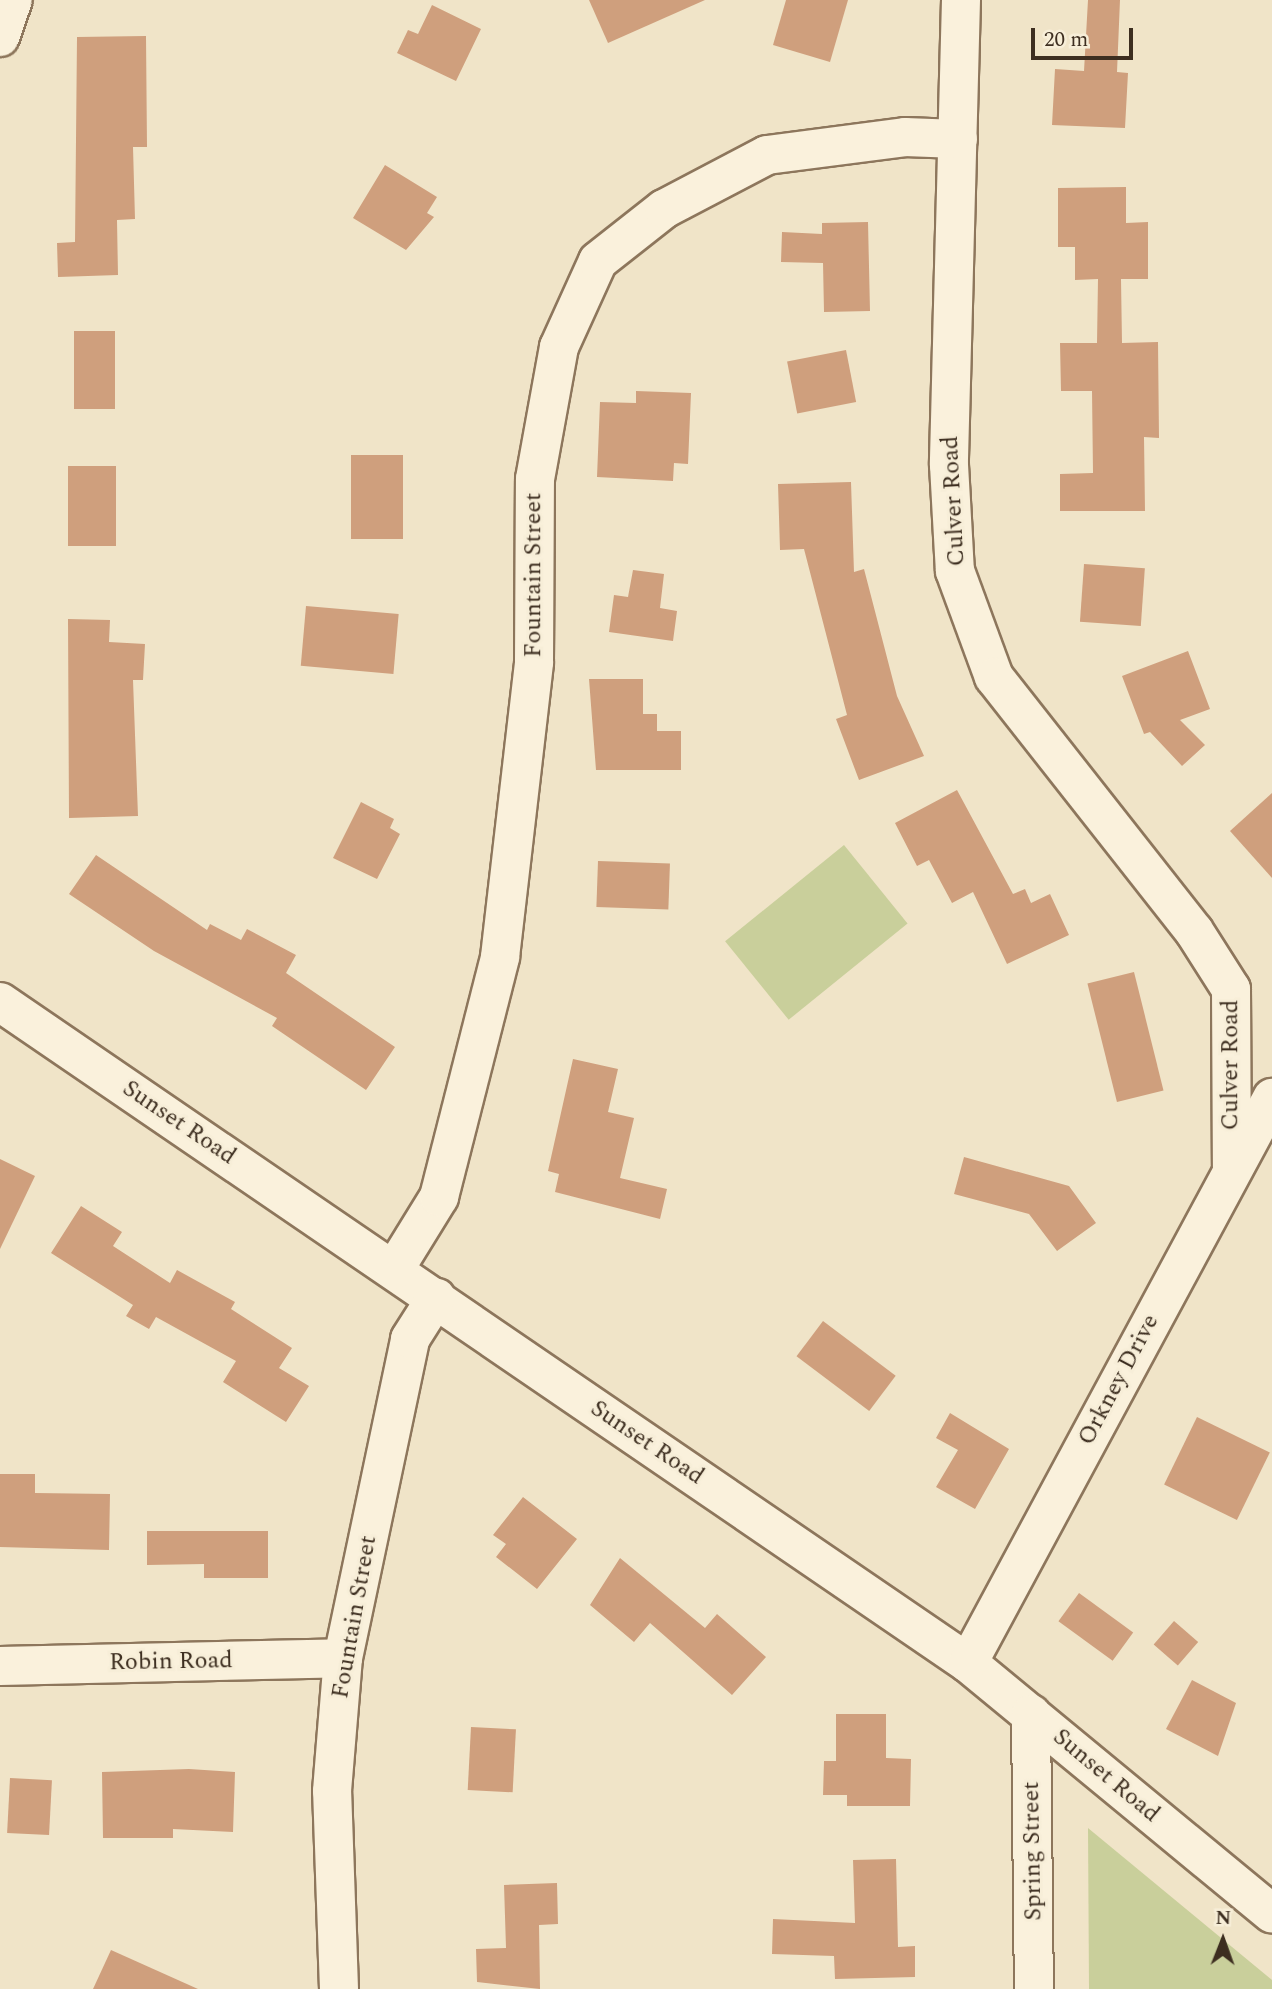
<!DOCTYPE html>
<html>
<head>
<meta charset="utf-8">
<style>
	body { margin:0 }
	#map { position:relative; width:1272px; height:1989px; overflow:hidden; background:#f0e4c8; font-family:Spectral,serif }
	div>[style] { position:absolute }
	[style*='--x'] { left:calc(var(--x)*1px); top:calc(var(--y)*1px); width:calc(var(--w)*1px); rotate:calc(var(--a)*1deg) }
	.green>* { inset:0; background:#c9cf9b; transform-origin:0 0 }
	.building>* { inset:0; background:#cf9f7d; transform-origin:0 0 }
	.roads { filter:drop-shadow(2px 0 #8d765c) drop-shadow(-2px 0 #8d765c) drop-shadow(0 2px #8d765c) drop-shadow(0 -2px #8d765c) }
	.minor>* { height:38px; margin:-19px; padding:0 19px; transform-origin:19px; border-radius:19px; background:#faf1dc }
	span { translate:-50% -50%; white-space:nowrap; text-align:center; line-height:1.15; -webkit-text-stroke:6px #f7eed8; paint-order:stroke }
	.street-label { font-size:24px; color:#3d2e20 }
	.north { position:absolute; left:1188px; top:1905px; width:70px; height:70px; -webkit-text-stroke:5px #f7eed8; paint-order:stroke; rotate:1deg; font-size:19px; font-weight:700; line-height:28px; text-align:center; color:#3d2e20 }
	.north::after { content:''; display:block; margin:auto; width:24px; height:32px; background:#3d2e20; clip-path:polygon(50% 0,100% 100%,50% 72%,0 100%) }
	.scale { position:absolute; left:1031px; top:28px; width:102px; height:32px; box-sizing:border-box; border:4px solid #3d2e20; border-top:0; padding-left:9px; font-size:21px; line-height:24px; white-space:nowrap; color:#3d2e20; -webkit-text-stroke:5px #f7eed8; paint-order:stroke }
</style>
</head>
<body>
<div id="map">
	<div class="green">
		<i style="left:844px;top:845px;width:101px;height:153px;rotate:51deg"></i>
		<i style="clip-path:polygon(1088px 1828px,1272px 1980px,1272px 1989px,1089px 1989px)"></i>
	</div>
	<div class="building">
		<i style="clip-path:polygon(589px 0,705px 0,608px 43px)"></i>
		<i style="clip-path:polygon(786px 0,848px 0,830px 62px,773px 45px)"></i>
		<i style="clip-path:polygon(1088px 0,1120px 0,1117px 72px,1128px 73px,1125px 128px,1052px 125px,1055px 69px,1084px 71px)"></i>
		<i style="clip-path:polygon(432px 5px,481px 29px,456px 81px,397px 53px,408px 30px,418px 34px)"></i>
		<i style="clip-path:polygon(146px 36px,147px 147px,133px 147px,135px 219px,117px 220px,118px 275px,58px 277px,57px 243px,75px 242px,77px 37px)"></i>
		<i style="clip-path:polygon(385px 165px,437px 197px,427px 213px,434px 217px,406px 250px,353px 218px)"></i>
		<i style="clip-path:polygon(1126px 187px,1126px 223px,1148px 222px,1148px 279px,1121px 279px,1122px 343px,1158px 342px,1159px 438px,1144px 437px,1145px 511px,1060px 511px,1060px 474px,1093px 473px,1092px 391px,1061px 391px,1060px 343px,1097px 343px,1098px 279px,1075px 280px,1075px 247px,1058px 247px,1058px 188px)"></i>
		<i style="clip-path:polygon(868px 222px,870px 311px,824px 312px,823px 263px,781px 262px,782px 232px,822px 234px,822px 223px)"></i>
		<i style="left:74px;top:331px;width:41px;height:78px"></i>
		<i style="left:846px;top:350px;width:53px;height:60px;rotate:79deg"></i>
		<i style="clip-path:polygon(636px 391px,691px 393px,688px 464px,674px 463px,673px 481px,597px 477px,600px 402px,636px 403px)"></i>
		<i style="left:351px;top:455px;width:52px;height:84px"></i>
		<i style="left:68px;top:466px;width:48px;height:80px"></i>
		<i style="clip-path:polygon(851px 482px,854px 572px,864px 569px,897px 696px,924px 756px,859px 780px,836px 719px,847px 715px,804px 549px,780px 550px,778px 484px)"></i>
		<i style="left:1084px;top:564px;width:61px;height:58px;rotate:4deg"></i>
		<i style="clip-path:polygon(633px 570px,664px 574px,660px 608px,677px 611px,673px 641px,609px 632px,614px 595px,628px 597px)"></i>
		<i style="left:306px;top:606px;width:93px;height:60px;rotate:5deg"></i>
		<i style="clip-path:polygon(68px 619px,110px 620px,109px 642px,145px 644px,143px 680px,133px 680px,138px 816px,69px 818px)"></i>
		<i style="clip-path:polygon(1188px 651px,1210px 709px,1180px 720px,1205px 745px,1182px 766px,1150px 732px,1144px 734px,1122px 676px)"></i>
		<i style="clip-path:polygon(589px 679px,643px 679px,643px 714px,657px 714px,657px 731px,681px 731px,681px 770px,596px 770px)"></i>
		<i style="clip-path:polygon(957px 790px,1013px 894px,1025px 889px,1031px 903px,1050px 894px,1069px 935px,1007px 964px,973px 892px,952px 903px,929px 860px,917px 866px,895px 823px)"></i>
		<i style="clip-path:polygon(1272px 793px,1272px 878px,1230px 831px)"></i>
		<i style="clip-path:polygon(361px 802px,394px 819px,390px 828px,400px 834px,377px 879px,333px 858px)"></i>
		<i style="clip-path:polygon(96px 855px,207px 930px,210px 924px,241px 940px,247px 929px,296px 955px,286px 973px,395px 1047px,366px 1090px,272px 1026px,277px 1018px,154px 951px,69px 894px)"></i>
		<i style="left:598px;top:861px;width:72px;height:46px;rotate:2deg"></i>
		<i style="left:1134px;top:972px;width:122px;height:48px;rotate:76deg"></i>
		<i style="clip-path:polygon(573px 1059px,618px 1069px,608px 1112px,634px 1118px,620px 1178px,667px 1189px,660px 1219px,555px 1192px,559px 1174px,548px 1171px)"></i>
		<i style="clip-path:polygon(964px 1157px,1069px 1186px,1096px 1223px,1057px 1251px,1029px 1214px,954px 1194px)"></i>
		<i style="clip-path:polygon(0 1159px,35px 1176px,0 1249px)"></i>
		<i style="clip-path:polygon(81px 1206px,122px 1232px,113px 1246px,170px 1283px,177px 1270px,235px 1302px,231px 1309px,292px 1348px,279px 1368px,309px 1386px,286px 1422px,223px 1382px,236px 1361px,156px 1317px,149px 1329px,126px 1316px,133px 1305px,51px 1253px)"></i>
		<i style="left:823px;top:1321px;width:91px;height:44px;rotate:37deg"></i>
		<i style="clip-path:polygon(950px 1413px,1009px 1449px,975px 1509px,936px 1487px,958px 1450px,936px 1438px)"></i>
		<i style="left:1197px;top:1417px;width:81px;height:75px;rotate:26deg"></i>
		<i style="clip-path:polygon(0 1474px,35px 1474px,35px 1493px,110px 1494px,109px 1550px,0 1547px)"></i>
		<i style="clip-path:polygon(523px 1497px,577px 1539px,537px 1589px,496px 1557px,506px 1544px,493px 1535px)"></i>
		<i style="clip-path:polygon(147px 1531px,268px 1531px,268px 1578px,204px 1578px,204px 1564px,147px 1565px)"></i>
		<i style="clip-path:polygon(620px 1558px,705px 1628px,717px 1614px,766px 1657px,732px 1695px,650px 1623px,634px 1642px,590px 1605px)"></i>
		<i style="left:1079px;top:1593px;width:67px;height:35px;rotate:36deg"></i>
		<i style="left:1174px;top:1621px;width:32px;height:31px;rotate:41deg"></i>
		<i style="clip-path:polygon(1192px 1680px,1236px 1703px,1218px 1756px,1166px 1729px)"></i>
		<i style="clip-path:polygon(836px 1714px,886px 1714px,886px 1758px,911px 1759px,910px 1806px,847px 1806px,847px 1795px,823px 1795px,824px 1761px,836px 1761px)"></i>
		<i style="left:471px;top:1727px;width:45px;height:63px;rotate:3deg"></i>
		<i style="clip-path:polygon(189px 1769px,235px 1772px,233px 1832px,173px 1829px,173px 1838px,103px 1838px,102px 1772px)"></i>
		<i style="left:10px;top:1778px;width:42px;height:55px;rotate:3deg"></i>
		<i style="clip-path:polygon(896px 1859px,898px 1947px,915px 1946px,915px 1977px,835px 1979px,834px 1956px,772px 1954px,773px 1919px,855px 1923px,853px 1860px)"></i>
		<i style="clip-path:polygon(557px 1883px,558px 1924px,539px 1925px,540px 1989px,477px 1982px,476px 1949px,506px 1948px,504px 1885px)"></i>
		<i style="clip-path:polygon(111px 1950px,198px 1989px,93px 1989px)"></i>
	</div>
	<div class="roads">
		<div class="minor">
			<i style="--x:961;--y:0;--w:465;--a:91.5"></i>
			<i style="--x:949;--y:465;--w:106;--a:86.8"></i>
			<i style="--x:955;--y:571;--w:113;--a:69.8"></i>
			<i style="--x:994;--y:677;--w:323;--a:51.8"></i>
			<i style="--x:1194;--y:931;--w:69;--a:57.5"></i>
			<i style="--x:1231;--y:989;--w:178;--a:89.7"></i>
			<i style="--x:0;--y:37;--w:39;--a:-71"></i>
			<i style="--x:0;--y:1002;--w:1172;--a:34.33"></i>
			<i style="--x:968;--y:1663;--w:394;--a:39.5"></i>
			<i style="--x:394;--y:1270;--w:86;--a:-58.3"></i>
			<i style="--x:439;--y:1197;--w:248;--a:-75.7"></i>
			<i style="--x:500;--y:957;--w:297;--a:-83.4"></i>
			<i style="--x:534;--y:662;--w:183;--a:-89.7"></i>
			<i style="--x:535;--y:479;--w:134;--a:-79.7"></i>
			<i style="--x:559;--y:347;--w:94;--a:-65.6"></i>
			<i style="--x:598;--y:261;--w:84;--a:-38.2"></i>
			<i style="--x:664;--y:209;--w:116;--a:-27.7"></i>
			<i style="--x:767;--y:155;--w:139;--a:-7.4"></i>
			<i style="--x:905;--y:137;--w:53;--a:2.2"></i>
			<i style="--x:968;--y:1663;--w:642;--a:-61.72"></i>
			<i style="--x:0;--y:1666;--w:343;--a:-1.3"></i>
			<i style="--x:1031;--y:1714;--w:275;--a:89.4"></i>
			<i style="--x:339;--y:1989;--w:198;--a:-92"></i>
			<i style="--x:332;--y:1791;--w:133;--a:-85.3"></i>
			<i style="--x:343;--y:1658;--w:326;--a:-78.1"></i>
			<i style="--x:410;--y:1339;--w:49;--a:-57.6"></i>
		</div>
	</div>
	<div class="street-label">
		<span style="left:954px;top:501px;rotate:-93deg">Culver Road</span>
		<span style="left:534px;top:575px;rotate:-90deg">Fountain Street</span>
		<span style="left:1231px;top:1065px;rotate:-90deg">Culver Road</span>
		<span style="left:179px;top:1123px;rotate:34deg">Sunset Road</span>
		<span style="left:1119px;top:1380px;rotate:-62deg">Orkney Drive</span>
		<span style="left:647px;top:1443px;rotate:34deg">Sunset Road</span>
		<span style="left:355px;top:1617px;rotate:-80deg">Fountain Street</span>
		<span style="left:171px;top:1662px;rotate:-1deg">Robin Road</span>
		<span style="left:1106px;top:1776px;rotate:40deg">Sunset Road</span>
		<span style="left:1033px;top:1851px;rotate:-91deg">Spring Street</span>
	</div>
	<div class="north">N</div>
	<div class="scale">20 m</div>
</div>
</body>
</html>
